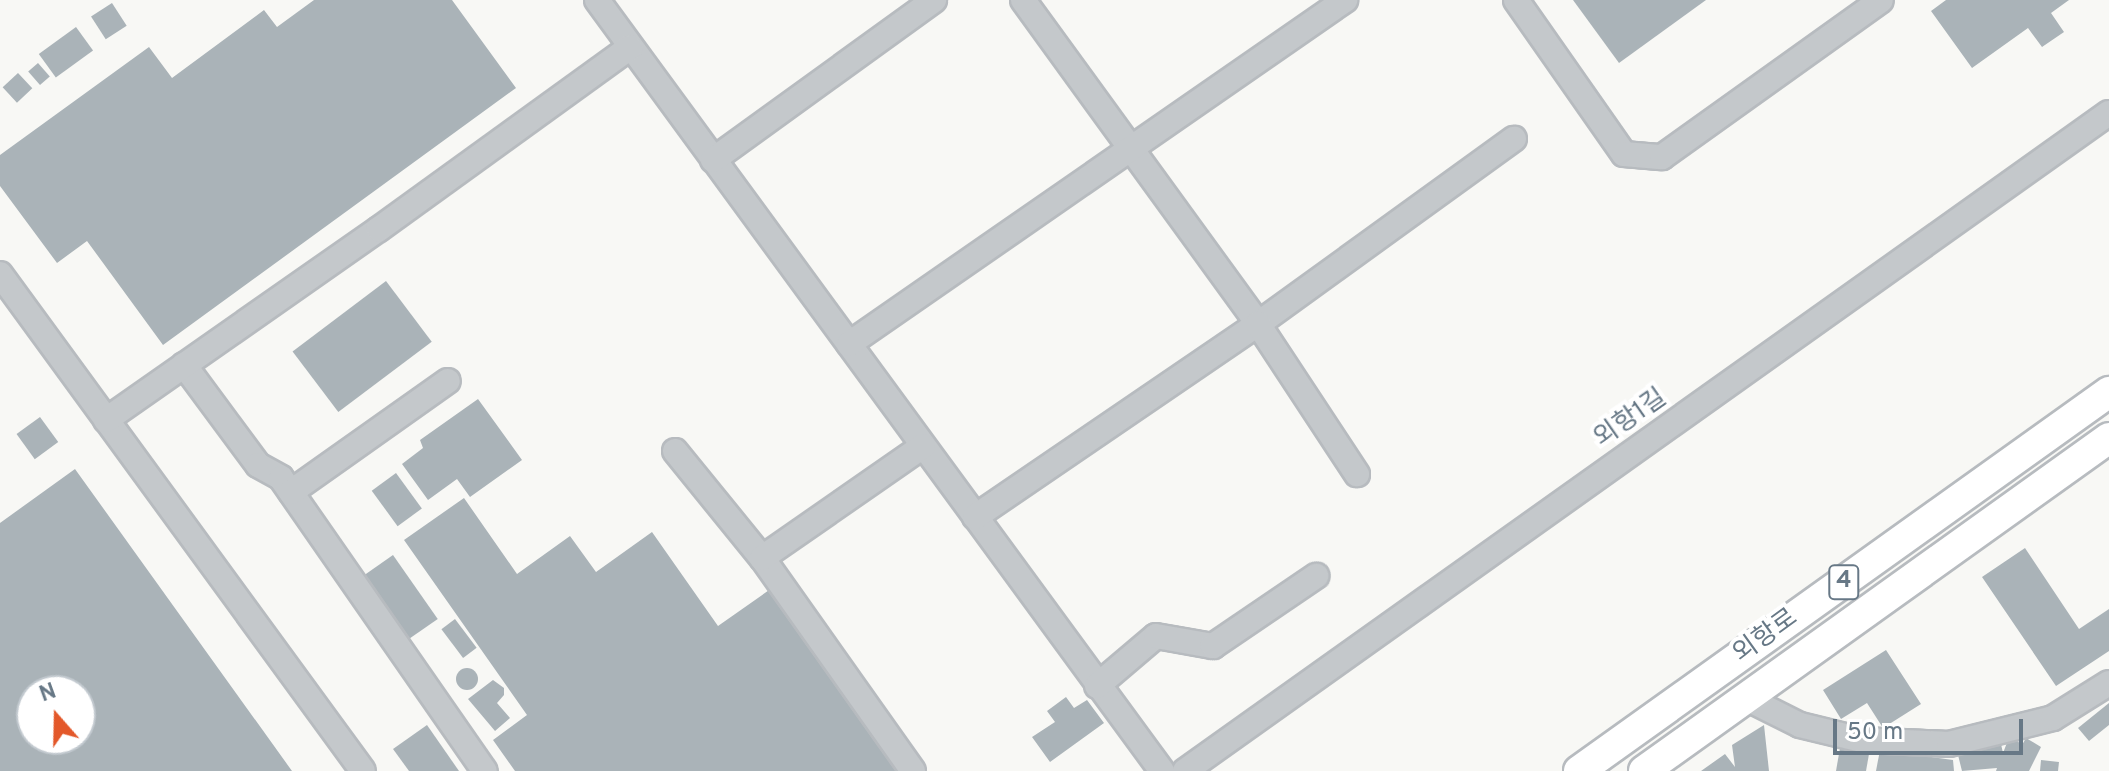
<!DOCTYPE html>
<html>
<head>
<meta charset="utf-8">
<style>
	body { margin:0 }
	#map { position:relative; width:2109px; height:771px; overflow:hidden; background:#f8f8f5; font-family:Overpass,"Noto Sans KR",sans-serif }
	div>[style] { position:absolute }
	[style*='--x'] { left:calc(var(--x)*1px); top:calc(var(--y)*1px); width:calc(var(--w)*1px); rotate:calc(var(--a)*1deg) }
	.building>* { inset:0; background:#aab3b8; transform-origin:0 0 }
	.round { border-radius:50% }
	.roads { filter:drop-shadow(2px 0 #b7bbbf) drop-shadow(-2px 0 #b7bbbf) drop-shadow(0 2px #b7bbbf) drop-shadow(0 -2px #b7bbbf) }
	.minor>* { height:24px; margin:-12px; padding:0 12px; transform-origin:12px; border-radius:12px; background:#c4c8cb }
	.major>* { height:30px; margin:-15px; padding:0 15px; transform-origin:15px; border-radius:15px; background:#fff }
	span { translate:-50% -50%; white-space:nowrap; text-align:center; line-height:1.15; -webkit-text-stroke:8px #fff; paint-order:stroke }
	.shield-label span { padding:2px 6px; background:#fff; border:2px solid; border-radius:6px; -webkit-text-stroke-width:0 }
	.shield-label { font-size:24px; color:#677886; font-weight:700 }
	.street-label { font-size:26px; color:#677886 }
	.north { position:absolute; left:16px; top:675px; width:80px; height:80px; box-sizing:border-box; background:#fff; border:2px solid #c2c9cf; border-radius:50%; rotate:340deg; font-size:22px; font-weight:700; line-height:32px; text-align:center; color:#677886 }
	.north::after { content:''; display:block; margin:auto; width:28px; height:36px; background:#e3582a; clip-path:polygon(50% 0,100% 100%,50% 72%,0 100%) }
	.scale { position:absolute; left:1833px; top:719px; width:190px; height:36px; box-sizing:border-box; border:4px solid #677886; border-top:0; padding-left:10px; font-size:24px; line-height:28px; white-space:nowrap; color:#677886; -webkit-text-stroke:6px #fff; paint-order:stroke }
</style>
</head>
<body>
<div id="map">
	<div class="building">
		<i style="clip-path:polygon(314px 0,452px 0,516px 88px,163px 345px,87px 241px,57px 263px,0 186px,0 155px,149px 47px,172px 78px,264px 10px,277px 27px)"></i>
		<i style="clip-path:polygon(1573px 0,1706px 0,1619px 63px)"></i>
		<i style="clip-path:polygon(1946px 0,2069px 0,2051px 13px,2064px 32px,2042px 47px,2028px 28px,1972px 68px,1931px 11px)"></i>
		<i style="left:112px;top:3px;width:27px;height:25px;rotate:57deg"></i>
		<i style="left:76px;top:27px;width:29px;height:46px;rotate:54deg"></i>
		<i style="left:38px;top:63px;width:18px;height:13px;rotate:49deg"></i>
		<i style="left:18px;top:73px;width:21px;height:21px;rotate:47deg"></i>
		<i style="left:386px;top:281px;width:76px;height:117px;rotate:53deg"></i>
		<i style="clip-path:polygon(478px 399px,522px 460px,470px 497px,457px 479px,428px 500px,402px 464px,423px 448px,420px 440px)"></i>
		<i style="left:40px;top:417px;width:31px;height:29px;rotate:54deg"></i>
		<i style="clip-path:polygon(evenodd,75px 469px,292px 771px,0 771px,0 523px,75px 469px,32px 691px,80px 691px,80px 739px,32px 739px,32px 691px)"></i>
		<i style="left:396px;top:473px;width:44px;height:30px;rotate:54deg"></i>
		<i style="clip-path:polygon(464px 498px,517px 574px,570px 536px,596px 572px,652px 532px,718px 626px,772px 588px,903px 771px,515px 771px,493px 740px,527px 715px,404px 540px)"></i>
		<i style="clip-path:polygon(2025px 548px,2079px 629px,2109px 609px,2109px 651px,2056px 686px,1982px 577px)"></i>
		<i style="left:393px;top:555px;width:78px;height:37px;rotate:55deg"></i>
		<i style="left:455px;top:619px;width:36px;height:17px;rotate:53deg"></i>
		<i style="clip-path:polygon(1886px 650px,1921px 704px,1883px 728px,1867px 703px,1841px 719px,1823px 690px)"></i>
		<i class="round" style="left:456px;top:668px;width:22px;height:22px"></i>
		<i style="clip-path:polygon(493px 680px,504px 688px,504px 695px,497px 703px,510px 718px,495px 731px,468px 699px)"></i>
		<i style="clip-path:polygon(1066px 697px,1074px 708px,1087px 700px,1104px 723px,1050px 762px,1032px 737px,1055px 722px,1047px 711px)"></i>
		<i style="clip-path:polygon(2109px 703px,2109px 725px,2089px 741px,2078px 728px)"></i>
		<i style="clip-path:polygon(427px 725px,459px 771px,409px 771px,393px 749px)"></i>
		<i style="clip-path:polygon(1764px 725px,1769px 771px,1701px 771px,1725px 754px,1735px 767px,1732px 745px)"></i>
		<i style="clip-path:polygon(2010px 735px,2022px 745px,2026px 738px,2041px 747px,2029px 771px,1996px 771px,1997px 768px,1962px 771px,1958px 755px,2001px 744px,2003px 753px)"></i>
		<i style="clip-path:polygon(1840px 748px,1869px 754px,1866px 771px,1836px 771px)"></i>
		<i style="clip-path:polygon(1880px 750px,1953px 760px,1954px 771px,1876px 771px)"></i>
		<i style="clip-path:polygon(2041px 760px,2059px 762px,2058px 771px,2040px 771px)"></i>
	</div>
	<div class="roads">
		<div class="minor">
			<i style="--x:597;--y:0;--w:956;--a:53.77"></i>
			<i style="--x:1023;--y:0;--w:400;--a:54"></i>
			<i style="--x:1258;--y:324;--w:316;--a:-35.9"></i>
			<i style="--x:1516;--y:0;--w:188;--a:55"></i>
			<i style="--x:1624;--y:154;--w:38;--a:5"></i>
			<i style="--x:1662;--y:157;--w:269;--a:-35.6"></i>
			<i style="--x:713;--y:160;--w:273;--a:-35.9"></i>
			<i style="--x:0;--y:274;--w:615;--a:53.86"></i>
			<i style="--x:849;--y:344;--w:604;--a:-34.74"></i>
			<i style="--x:184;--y:365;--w:124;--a:53.5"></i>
			<i style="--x:258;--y:465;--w:26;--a:29"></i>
			<i style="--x:281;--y:478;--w:357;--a:55.2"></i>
			<i style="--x:106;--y:420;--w:333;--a:-35"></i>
			<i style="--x:379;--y:229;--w:310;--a:-35.9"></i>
			<i style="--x:675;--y:451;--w:138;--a:50.9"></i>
			<i style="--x:291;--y:492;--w:192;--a:-35.3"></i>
			<i style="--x:975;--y:517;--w:343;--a:-34.3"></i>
			<i style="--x:1258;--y:324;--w:180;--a:56.6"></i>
			<i style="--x:1097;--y:686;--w:77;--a:-40.3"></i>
			<i style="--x:1156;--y:636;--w:58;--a:10"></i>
			<i style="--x:1213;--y:646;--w:125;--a:-34.2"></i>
			<i style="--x:1746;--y:698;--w:60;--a:26.6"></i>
			<i style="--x:1800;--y:725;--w:64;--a:13.6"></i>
			<i style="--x:1862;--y:740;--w:87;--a:2.6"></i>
			<i style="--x:1949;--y:744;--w:107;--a:-14"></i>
			<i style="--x:2053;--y:718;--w:66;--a:-32"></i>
			<i style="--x:913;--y:771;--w:261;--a:-125.3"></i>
			<i style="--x:762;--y:558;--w:196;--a:-34.8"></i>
			<i style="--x:1185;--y:771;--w:1134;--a:-35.46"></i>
		</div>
		<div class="major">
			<i style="--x:1579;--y:771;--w:652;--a:-35.57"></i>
			<i style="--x:1644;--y:771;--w:572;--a:-35.61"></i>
		</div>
	</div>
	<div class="shield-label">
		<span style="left:1844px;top:582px">4</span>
	</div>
	<div class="street-label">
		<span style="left:1631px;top:419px;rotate:-35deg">외항1길</span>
		<span style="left:1766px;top:637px;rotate:-36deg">외항로</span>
	</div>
	<div class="north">N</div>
	<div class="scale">50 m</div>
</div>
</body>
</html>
